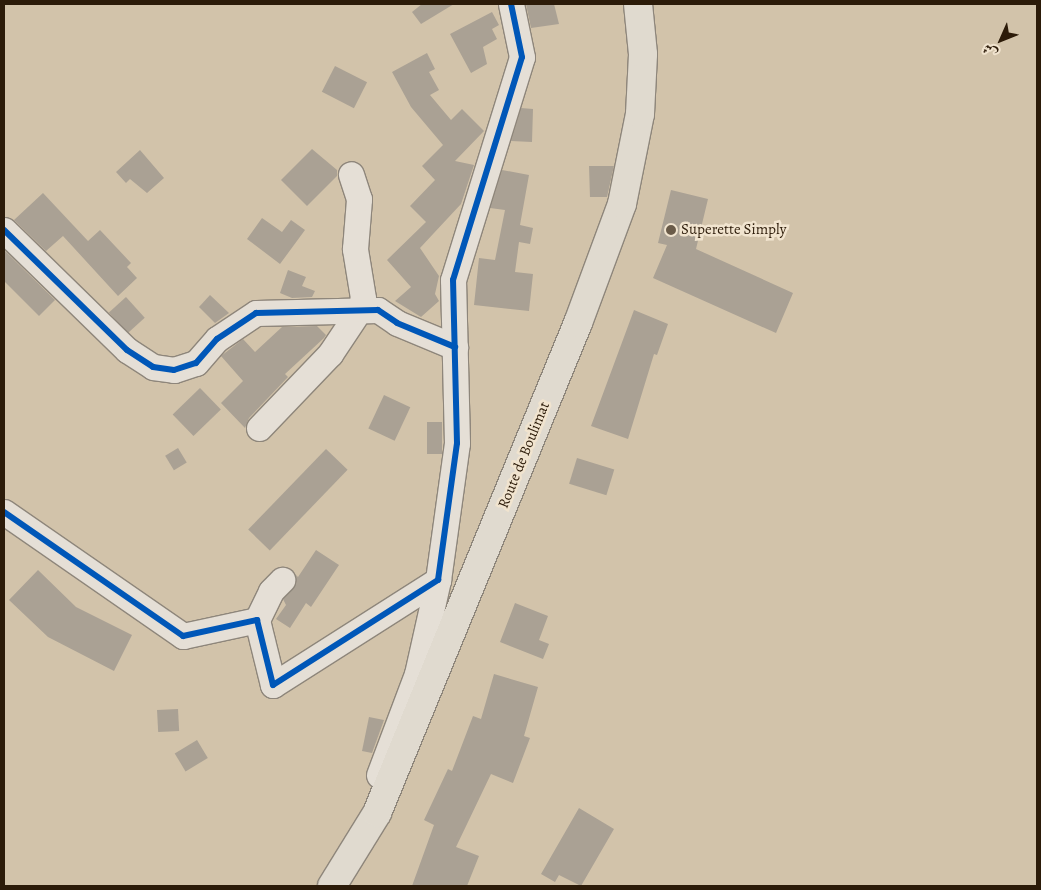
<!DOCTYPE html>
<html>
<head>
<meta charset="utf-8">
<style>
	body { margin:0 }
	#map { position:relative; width:1041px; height:890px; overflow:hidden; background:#ddd2c1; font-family:Alegreya,Amiri,serif }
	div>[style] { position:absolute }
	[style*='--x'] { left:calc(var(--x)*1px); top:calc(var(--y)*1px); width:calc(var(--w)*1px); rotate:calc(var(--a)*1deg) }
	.green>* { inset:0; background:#d2c3aa; transform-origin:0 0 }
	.building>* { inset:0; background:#aaa194; transform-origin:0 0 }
	.roads { filter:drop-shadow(1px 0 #8e867b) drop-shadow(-1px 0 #8e867b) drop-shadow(0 1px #8e867b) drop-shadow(0 -1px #8e867b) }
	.minor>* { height:25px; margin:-12.5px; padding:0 12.5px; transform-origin:12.5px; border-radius:12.5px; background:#e5dfd6 }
	.major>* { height:28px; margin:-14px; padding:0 14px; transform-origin:14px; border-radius:14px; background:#e0dacf }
	.cycleway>* { height:6px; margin:-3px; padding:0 3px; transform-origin:3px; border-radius:3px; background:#0057b8 }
	.dots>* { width:14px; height:14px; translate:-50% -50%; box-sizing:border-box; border:2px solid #f1e4cf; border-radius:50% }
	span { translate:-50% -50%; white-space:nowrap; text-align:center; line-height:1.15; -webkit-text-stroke:5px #f1e4cf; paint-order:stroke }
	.poi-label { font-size:15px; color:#2c1b09 }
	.left { translate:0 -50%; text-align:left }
	.street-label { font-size:15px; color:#2c1b09 }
	.frame { position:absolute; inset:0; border:5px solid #2c1b09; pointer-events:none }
	.north { position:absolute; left:976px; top:15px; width:50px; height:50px; -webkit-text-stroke:4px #f1e4cf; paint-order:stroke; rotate:226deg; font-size:14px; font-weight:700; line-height:20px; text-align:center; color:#2c1b09 }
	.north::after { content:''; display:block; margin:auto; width:18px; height:22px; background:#2c1b09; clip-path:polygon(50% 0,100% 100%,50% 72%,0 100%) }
</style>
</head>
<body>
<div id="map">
	<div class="green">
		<i style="left:4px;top:4px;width:1033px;height:882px"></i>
	</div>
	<div class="building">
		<i style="clip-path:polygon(422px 4px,454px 4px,421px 24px,412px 12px)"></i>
		<i style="clip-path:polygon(526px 4px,554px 4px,559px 24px,531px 28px)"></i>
		<i style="clip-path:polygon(492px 12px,499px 25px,492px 29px,497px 39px,483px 47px,487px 64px,471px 73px,450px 34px)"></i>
		<i style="clip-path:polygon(427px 53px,435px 69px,429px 72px,439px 90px,430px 95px,451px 120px,462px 109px,484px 131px,455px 161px,474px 165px,461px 204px,420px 248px,439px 276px,435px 294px,439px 301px,421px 317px,395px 301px,411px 287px,387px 260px,426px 222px,410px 206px,435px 180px,422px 166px,443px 145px,411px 107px,392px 72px)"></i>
		<i style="left:335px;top:66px;width:36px;height:29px;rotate:27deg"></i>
		<i style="clip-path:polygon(521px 108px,533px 109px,532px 142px,511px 141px)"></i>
		<i style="clip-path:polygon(312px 149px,337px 170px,337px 176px,307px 206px,281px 180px)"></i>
		<i style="clip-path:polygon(140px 150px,164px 178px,147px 193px,130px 179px,126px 183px,116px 172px)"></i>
		<i style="clip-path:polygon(589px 166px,614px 166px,607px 197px,590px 197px)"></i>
		<i style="clip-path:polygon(502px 170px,529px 175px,520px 225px,533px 228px,530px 244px,519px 242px,515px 272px,533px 274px,529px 311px,474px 305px,479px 258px,495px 260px,505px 210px,490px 208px)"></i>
		<i style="clip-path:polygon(671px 190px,708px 199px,696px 249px,793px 293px,776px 333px,653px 278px,667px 245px,658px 243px)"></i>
		<i style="clip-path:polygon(43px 193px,88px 241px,100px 230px,131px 263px,127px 267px,137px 278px,118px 296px,63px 236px,46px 251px,14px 220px)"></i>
		<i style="clip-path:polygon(262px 218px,282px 232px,291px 220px,305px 230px,280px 264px,247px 239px)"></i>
		<i style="clip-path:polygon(4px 250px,55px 300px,39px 316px,4px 281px)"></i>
		<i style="clip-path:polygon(288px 270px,306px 277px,302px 286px,315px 291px,312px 297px,292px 298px,280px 293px)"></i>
		<i style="clip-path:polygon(210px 295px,229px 313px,215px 323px,199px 307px)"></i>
		<i style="left:126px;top:297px;width:28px;height:23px;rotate:48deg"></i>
		<i style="clip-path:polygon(634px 310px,668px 324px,657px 355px,654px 354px,628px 439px,591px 426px)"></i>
		<i style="clip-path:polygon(317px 326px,326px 335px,324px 338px,285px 374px,288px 377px,249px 418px,245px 428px,221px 403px,243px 381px,221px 356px,243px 339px,255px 352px,282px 327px)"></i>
		<i style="left:200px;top:388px;width:30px;height:38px;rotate:46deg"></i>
		<i style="left:384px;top:395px;width:29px;height:37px;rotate:25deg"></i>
		<i style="left:427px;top:422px;width:15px;height:32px"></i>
		<i style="left:178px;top:448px;width:17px;height:15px;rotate:59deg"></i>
		<i style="left:326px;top:449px;width:30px;height:112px;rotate:44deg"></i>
		<i style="left:577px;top:458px;width:39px;height:27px;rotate:17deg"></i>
		<i style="clip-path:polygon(316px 550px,339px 565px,311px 607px,306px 603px,290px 628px,276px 619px,286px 605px,283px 599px,296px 584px,295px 574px,298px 577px)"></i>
		<i style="clip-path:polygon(38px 570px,76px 607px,132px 635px,114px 671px,48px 637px,9px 600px)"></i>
		<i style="clip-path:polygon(515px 603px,548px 616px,539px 640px,549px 644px,543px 659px,500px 642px)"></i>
		<i style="clip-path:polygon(494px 674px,538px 687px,524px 736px,530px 738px,513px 783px,491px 774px,456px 847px,479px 856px,467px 886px,412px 886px,434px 825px,424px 820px,448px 769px,452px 771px,473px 716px,481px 719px)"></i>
		<i style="left:178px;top:709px;width:22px;height:21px;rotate:87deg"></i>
		<i style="clip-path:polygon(369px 717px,384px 720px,372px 753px,362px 751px)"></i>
		<i style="left:197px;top:740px;width:21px;height:26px;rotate:59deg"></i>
		<i style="clip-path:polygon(579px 808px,614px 829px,581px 886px,559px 875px,555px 882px,541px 874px)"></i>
	</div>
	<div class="roads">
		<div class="minor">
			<i style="--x:4;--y:230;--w:172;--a:44.3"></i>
			<i style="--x:127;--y:350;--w:31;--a:33"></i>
			<i style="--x:153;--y:367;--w:21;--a:8"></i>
			<i style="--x:174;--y:370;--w:23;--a:-18"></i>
			<i style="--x:196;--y:363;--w:32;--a:-49"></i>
			<i style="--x:217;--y:339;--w:47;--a:-33.7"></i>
			<i style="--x:256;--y:313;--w:122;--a:-1.4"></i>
			<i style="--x:378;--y:310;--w:23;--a:34"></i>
			<i style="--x:397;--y:323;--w:63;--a:22.5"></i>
			<i style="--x:259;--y:428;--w:103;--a:-46.2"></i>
			<i style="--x:330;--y:354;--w:54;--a:-56.3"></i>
			<i style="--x:360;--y:309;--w:11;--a:-75"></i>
			<i style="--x:363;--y:298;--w:50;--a:-99.3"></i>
			<i style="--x:355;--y:249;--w:50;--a:-85.4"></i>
			<i style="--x:359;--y:199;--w:26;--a:-108"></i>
			<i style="--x:4;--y:512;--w:218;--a:34.7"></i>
			<i style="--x:183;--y:636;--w:76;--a:-12.2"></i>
			<i style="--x:257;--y:620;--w:67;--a:76.2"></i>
			<i style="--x:273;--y:685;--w:196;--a:-32.5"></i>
			<i style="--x:438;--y:580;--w:138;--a:-82.1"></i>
			<i style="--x:457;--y:443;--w:163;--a:-91.4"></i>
			<i style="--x:453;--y:280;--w:233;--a:-72.8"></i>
			<i style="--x:522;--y:57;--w:54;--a:-101.7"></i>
			<i style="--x:257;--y:620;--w:32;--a:-64"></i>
			<i style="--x:271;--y:591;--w:16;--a:-45"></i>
			<i style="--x:379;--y:775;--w:108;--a:-69.4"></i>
			<i style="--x:417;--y:674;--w:96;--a:-77.4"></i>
		</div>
		<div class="major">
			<i style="--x:332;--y:886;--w:86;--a:-58.3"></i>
			<i style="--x:377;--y:813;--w:530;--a:-67.7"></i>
			<i style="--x:578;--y:323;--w:127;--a:-69.7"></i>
			<i style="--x:622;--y:204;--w:92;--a:-78.7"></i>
			<i style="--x:640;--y:114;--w:60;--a:-87.1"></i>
			<i style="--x:643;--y:54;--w:50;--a:-95.7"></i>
		</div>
	</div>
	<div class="cycleway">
		<i style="--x:4;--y:230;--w:172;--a:44.3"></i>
		<i style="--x:127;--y:350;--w:31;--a:33"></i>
		<i style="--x:153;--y:367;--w:21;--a:8"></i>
		<i style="--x:174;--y:370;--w:23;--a:-18"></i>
		<i style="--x:196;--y:363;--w:32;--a:-49"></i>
		<i style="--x:217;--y:339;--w:47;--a:-33.7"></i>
		<i style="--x:256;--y:313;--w:122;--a:-1.4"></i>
		<i style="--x:378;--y:310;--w:23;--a:34"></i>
		<i style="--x:397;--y:323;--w:63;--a:22.5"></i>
		<i style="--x:4;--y:512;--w:218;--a:34.7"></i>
		<i style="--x:183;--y:636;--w:76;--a:-12.2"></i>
		<i style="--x:257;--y:620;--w:67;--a:76.2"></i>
		<i style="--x:273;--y:685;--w:196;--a:-32.5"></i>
		<i style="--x:438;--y:580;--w:138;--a:-82.1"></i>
		<i style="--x:457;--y:443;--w:163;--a:-91.4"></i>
		<i style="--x:453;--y:280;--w:233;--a:-72.8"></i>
		<i style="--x:522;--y:57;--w:54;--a:-101.7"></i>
	</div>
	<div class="dots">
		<i style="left:671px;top:230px;background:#6a5b49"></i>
	</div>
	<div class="poi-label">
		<span class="left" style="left:681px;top:230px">Superette Simply</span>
	</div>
	<div class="street-label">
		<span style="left:524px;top:455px;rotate:-68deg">Route de Boulimat</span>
	</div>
	<div class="frame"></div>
	<div class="north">ش</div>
</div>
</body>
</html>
